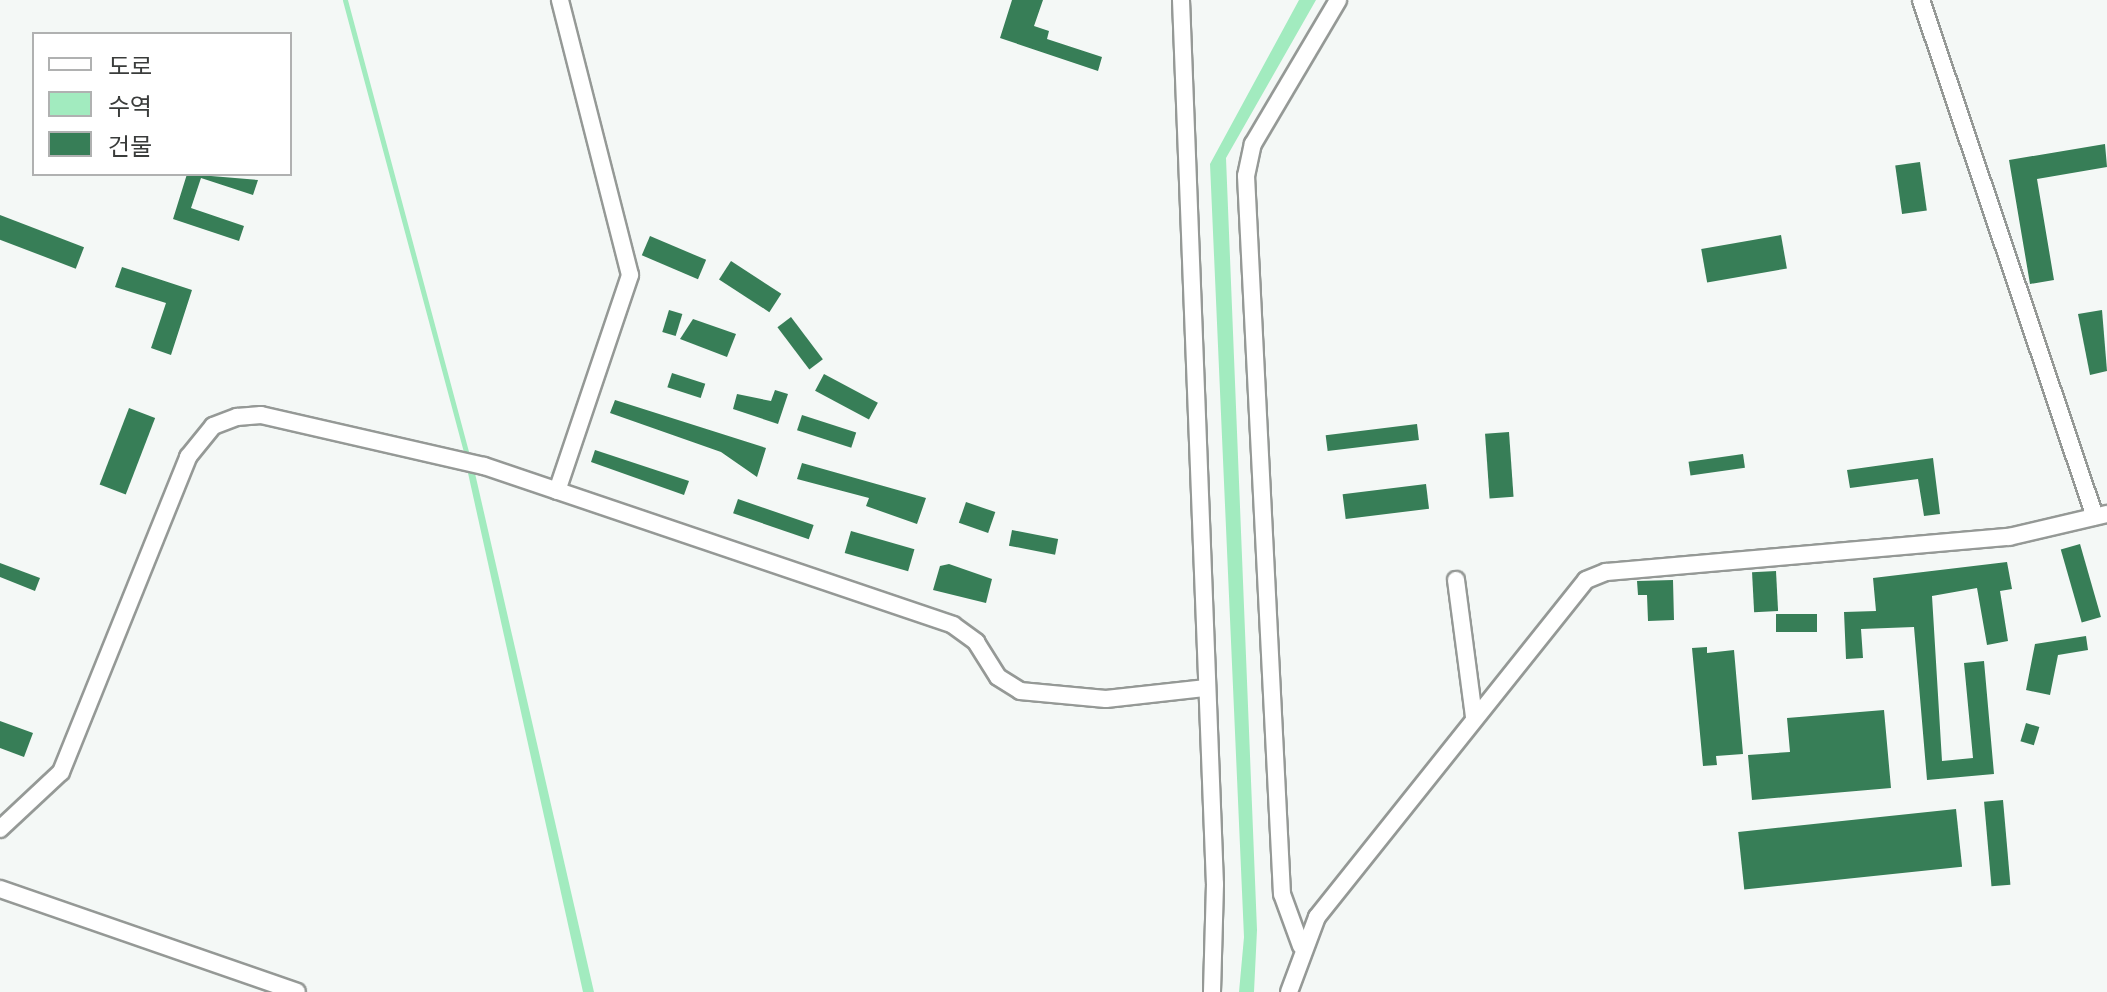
<!DOCTYPE html>
<html>
<head>
<meta charset="utf-8">
<style>
	body { margin:0 }
	#map { position:relative; width:2107px; height:992px; overflow:hidden; background:#f4f8f6; font-family:Signika,"Noto Sans KR",sans-serif }
	div>[style] { position:absolute }
	[style*='--x'] { left:calc(var(--x)*1px); top:calc(var(--y)*1px); width:calc(var(--w)*1px); rotate:calc(var(--a)*1deg) }
	.water>* { inset:0; background:#a2ebbf }
	.stream>* { height:5px; margin:-2.5px; padding:0 2.5px; transform-origin:2.5px; border-radius:2.5px; background:#a2ebbf }
	.building>* { inset:0; background:#377e57; transform-origin:0 0 }
	.roads { filter:drop-shadow(2px 0 #959996) drop-shadow(-2px 0 #959996) drop-shadow(0 2px #959996) drop-shadow(0 -2px #959996) }
	.minor>* { height:16px; margin:-8px; padding:0 8px; transform-origin:8px; border-radius:8px; background:#fff }
	span { translate:-50% -50%; white-space:nowrap; text-align:center; line-height:1.15; -webkit-text-stroke:8px #fff; paint-order:stroke }
	.legend { position:absolute; left:32px; top:32px; width:260px; height:144px; box-sizing:border-box; background:#fff; border:2px solid #b0b1b1; margin:0; padding:10px 14px; list-style:none; font-size:24px; color:#3a3c3b }
	.legend li { display:flex; align-items:center; gap:16px; height:40px }
	.legend b { width:40px; border:2px solid #b0b1b1 }
</style>
</head>
<body>
<div id="map">
	<div class="water">
		<i style="clip-path:polygon(1299px 0,1316px 0,1226px 158px,1257px 930px,1254px 992px,1239px 992px,1244px 937px,1210px 164px)"></i>
		<i style="clip-path:polygon(466px 464px,474px 469px,594px 992px,583px 992px)"></i>
	</div>
	<div class="stream">
		<i style="--x:345;--y:0;--w:475;--a:75"></i>
	</div>
	<div class="building">
		<i style="clip-path:polygon(1012px 0,1043px 0,1034px 26px,1049px 31px,1047px 39px,1102px 57px,1098px 71px,1000px 38px)"></i>
		<i style="clip-path:polygon(2105px 144px,2107px 167px,2037px 179px,2054px 280px,2030px 284px,2009px 160px)"></i>
		<i style="left:1920px;top:162px;width:49px;height:25px;rotate:82deg"></i>
		<i style="clip-path:polygon(187px 174px,258px 180px,253px 195px,201px 178px,191px 208px,244px 226px,239px 241px,173px 219px)"></i>
		<i style="left:0;top:215px;width:90px;height:23px;rotate:21deg"></i>
		<i style="left:1781px;top:235px;width:34px;height:81px;rotate:80deg"></i>
		<i style="left:650px;top:236px;width:61px;height:21px;rotate:23deg"></i>
		<i style="left:731px;top:261px;width:60px;height:22px;rotate:33deg"></i>
		<i style="clip-path:polygon(122px 267px,192px 290px,171px 355px,151px 348px,166px 303px,115px 287px)"></i>
		<i style="left:669px;top:310px;width:14px;height:23px;rotate:17deg"></i>
		<i style="clip-path:polygon(2102px 310px,2107px 371px,2090px 375px,2078px 314px)"></i>
		<i style="left:791px;top:317px;width:53px;height:17px;rotate:53deg"></i>
		<i style="clip-path:polygon(693px 319px,736px 334px,727px 357px,680px 339px)"></i>
		<i style="left:672px;top:373px;width:35px;height:15px;rotate:18deg"></i>
		<i style="left:824px;top:374px;width:61px;height:19px;rotate:28deg"></i>
		<i style="clip-path:polygon(775px 390px,788px 394px,778px 424px,733px 409px,737px 394px,771px 401px)"></i>
		<i style="clip-path:polygon(615px 400px,766px 448px,757px 477px,721px 452px,610px 413px)"></i>
		<i style="left:129px;top:408px;width:28px;height:82px;rotate:21deg"></i>
		<i style="left:802px;top:415px;width:57px;height:16px;rotate:18deg"></i>
		<i style="left:1417px;top:424px;width:16px;height:92px;rotate:83deg"></i>
		<i style="left:1509px;top:432px;width:65px;height:24px;rotate:86deg"></i>
		<i style="clip-path:polygon(595px 450px,689px 481px,684px 495px,591px 462px)"></i>
		<i style="left:1743px;top:454px;width:14px;height:55px;rotate:82deg"></i>
		<i style="clip-path:polygon(1933px 458px,1940px 514px,1924px 516px,1918px 479px,1850px 488px,1847px 470px)"></i>
		<i style="clip-path:polygon(802px 463px,926px 498px,917px 524px,866px 506px,869px 498px,797px 479px)"></i>
		<i style="left:1426px;top:484px;width:25px;height:84px;rotate:83deg"></i>
		<i style="left:738px;top:499px;width:80px;height:15px;rotate:19deg"></i>
		<i style="left:966px;top:502px;width:31px;height:22px;rotate:19deg"></i>
		<i style="left:1012px;top:530px;width:47px;height:16px;rotate:11deg"></i>
		<i style="left:851px;top:531px;width:66px;height:23px;rotate:16deg"></i>
		<i style="left:2080px;top:544px;width:76px;height:20px;rotate:74deg"></i>
		<i style="clip-path:polygon(2007px 562px,2012px 589px,2000px 591px,2008px 641px,1987px 645px,1977px 588px,1932px 596px,1942px 761px,1973px 758px,1964px 663px,1984px 661px,1994px 774px,1927px 780px,1914px 627px,1861px 629px,1863px 658px,1846px 659px,1844px 612px,1876px 611px,1873px 578px)"></i>
		<i style="clip-path:polygon(0 563px,40px 578px,35px 591px,0 577px)"></i>
		<i style="clip-path:polygon(949px 564px,992px 579px,986px 603px,933px 590px,940px 566px)"></i>
		<i style="left:1776px;top:571px;width:40px;height:24px;rotate:87deg"></i>
		<i style="clip-path:polygon(1673px 580px,1674px 620px,1648px 621px,1647px 595px,1638px 595px,1637px 581px)"></i>
		<i style="left:1817px;top:614px;width:18px;height:41px;rotate:90deg"></i>
		<i style="clip-path:polygon(2086px 636px,2088px 650px,2058px 655px,2050px 695px,2026px 690px,2035px 644px)"></i>
		<i style="clip-path:polygon(1707px 647px,1707px 653px,1734px 650px,1743px 754px,1716px 756px,1717px 765px,1703px 766px,1692px 648px)"></i>
		<i style="clip-path:polygon(1884px 710px,1891px 788px,1752px 800px,1748px 755px,1790px 752px,1787px 718px)"></i>
		<i style="clip-path:polygon(0 721px,33px 733px,24px 757px,0 748px)"></i>
		<i style="left:2026px;top:723px;width:14px;height:19px;rotate:17deg"></i>
		<i style="left:2003px;top:800px;width:85px;height:19px;rotate:85deg"></i>
		<i style="left:1956px;top:809px;width:58px;height:219px;rotate:84deg"></i>
	</div>
	<div class="roads">
		<div class="minor">
			<i style="--x:1181;--y:0;--w:885;--a:87.8"></i>
			<i style="--x:1215;--y:884;--w:108;--a:91.6"></i>
			<i style="--x:1921;--y:0;--w:545;--a:71.4"></i>
			<i style="--x:557;--y:491;--w:228;--a:-71.3"></i>
			<i style="--x:630;--y:275;--w:284;--a:-104.3"></i>
			<i style="--x:1456;--y:580;--w:138;--a:82.5"></i>
			<i style="--x:0;--y:829;--w:83;--a:-43.1"></i>
			<i style="--x:61;--y:772;--w:340;--a:-68"></i>
			<i style="--x:188;--y:457;--w:40;--a:-51"></i>
			<i style="--x:213;--y:426;--w:26;--a:-21"></i>
			<i style="--x:237;--y:417;--w:24;--a:-5"></i>
			<i style="--x:261;--y:415;--w:229;--a:12.9"></i>
			<i style="--x:484;--y:466;--w:495;--a:18.7"></i>
			<i style="--x:953;--y:625;--w:29;--a:36"></i>
			<i style="--x:976;--y:642;--w:41;--a:57.8"></i>
			<i style="--x:998;--y:677;--w:26;--a:32"></i>
			<i style="--x:1020;--y:691;--w:86;--a:5.3"></i>
			<i style="--x:1106;--y:699;--w:101;--a:-6.3"></i>
			<i style="--x:0;--y:889;--w:314;--a:19.1"></i>
			<i style="--x:1301;--y:946;--w:55;--a:-110.1"></i>
			<i style="--x:1282;--y:894;--w:719;--a:-92.87"></i>
			<i style="--x:1246;--y:176;--w:33;--a:-78"></i>
			<i style="--x:1253;--y:144;--w:167;--a:-59.4"></i>
			<i style="--x:1289;--y:992;--w:80;--a:-69.5"></i>
			<i style="--x:1317;--y:917;--w:431;--a:-51.4"></i>
			<i style="--x:1586;--y:580;--w:22;--a:-22"></i>
			<i style="--x:1606;--y:572;--w:405;--a:-5"></i>
			<i style="--x:2009;--y:537;--w:101;--a:-13.2"></i>
		</div>
	</div>
	<ul class="legend">
	<li><b style="height:10px;background:#fff"></b>도로</li>
	<li><b style="height:22px;background:#a2ebbf"></b>수역</li>
	<li><b style="height:22px;background:#377e57"></b>건물</li>
	</ul>
</div>
</body>
</html>
